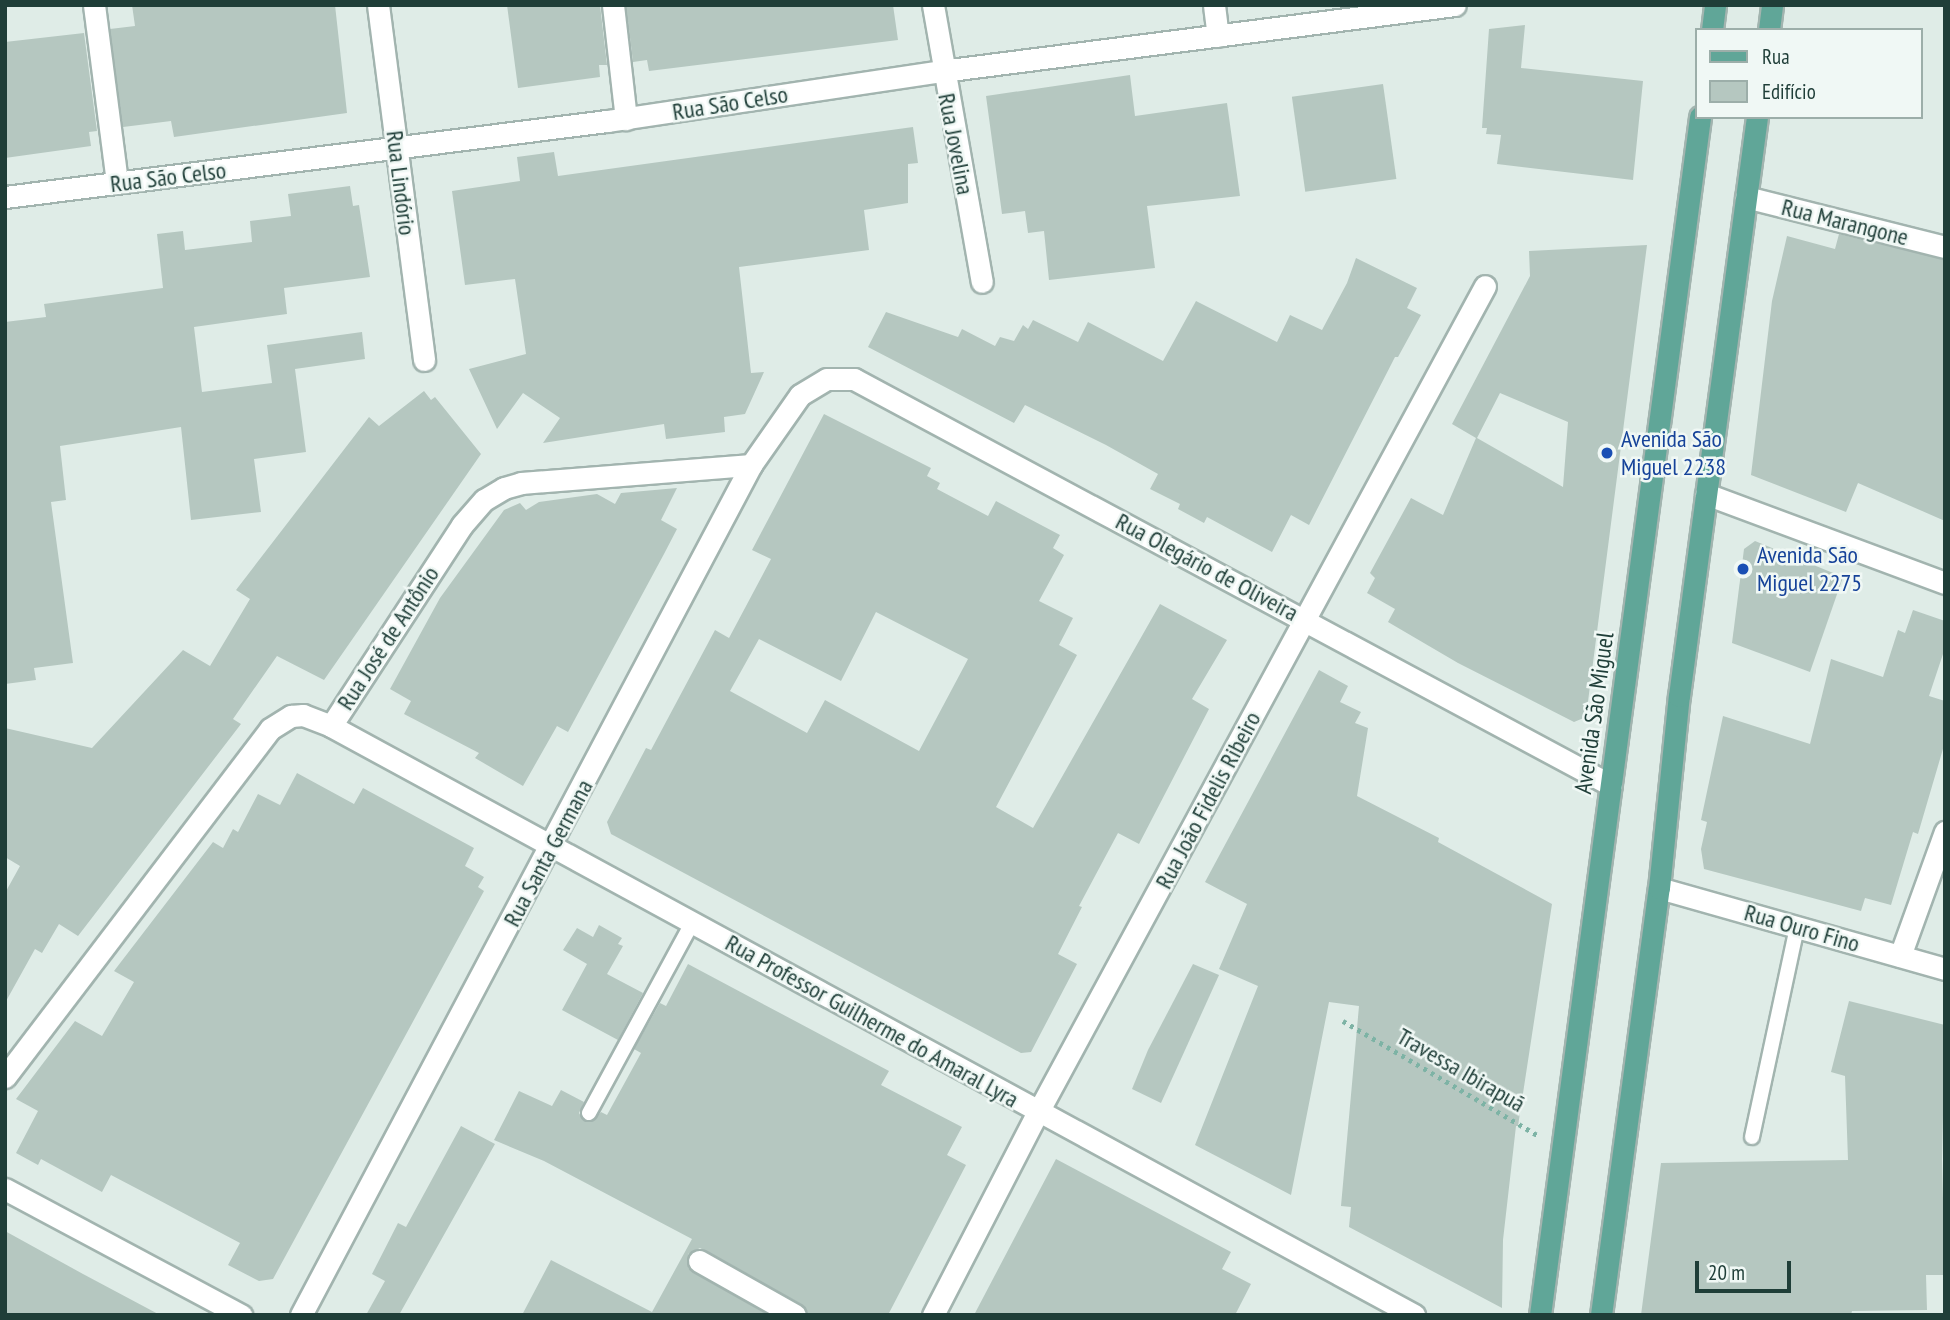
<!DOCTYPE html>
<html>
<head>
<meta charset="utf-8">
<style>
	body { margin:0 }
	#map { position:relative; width:1950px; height:1320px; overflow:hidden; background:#dfece7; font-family:"PT Sans Narrow",sans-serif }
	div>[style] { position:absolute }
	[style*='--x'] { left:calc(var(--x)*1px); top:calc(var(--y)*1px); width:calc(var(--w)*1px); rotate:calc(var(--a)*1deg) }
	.building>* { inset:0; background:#b5c7c0; transform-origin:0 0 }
	.path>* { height:4.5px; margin-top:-2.25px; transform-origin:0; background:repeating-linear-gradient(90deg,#7db3a5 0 3.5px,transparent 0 8.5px) }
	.roads { filter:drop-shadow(2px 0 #a2b4af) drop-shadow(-2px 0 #a2b4af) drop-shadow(0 2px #a2b4af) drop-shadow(0 -2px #a2b4af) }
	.lane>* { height:14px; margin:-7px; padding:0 7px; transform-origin:7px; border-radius:7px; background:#fff }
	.street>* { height:21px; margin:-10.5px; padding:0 10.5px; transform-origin:10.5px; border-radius:10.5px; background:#fff }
	.secondary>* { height:21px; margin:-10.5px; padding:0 10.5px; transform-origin:10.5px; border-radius:10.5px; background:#fff }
	.primary>* { height:21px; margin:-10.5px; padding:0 10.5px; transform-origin:10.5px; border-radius:10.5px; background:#60a698 }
	.dots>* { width:19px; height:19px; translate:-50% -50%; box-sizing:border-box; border:4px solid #f0f8f5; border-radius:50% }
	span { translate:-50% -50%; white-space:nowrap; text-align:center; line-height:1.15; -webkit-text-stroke:5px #f0f8f5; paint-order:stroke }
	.street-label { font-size:24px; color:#1f3e38 }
	.transit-label { font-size:24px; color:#164399 }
	.left { translate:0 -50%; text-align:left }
	.frame { position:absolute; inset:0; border:7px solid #1f3e38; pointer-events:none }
	.legend { position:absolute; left:1695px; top:28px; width:228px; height:91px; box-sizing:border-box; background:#f0f8f5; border:2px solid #9caea9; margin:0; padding:9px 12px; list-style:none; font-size:21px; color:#1f3e38 }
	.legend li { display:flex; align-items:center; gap:14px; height:35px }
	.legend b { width:35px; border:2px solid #9caea9 }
	.scale { position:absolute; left:1695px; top:1261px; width:96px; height:32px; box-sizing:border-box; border:4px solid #1f3e38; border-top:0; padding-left:9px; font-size:21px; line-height:24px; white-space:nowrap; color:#1f3e38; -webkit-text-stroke:5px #f0f8f5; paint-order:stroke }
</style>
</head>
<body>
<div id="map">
	<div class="building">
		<i style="clip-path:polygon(132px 5px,335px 5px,347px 113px,174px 137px,171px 121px,123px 127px,110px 29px,135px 26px)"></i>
		<i style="clip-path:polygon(507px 5px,600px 5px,607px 65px,599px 65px,600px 77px,518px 88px)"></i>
		<i style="clip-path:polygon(626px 5px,893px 5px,898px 40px,649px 71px,647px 60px,633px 62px)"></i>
		<i style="clip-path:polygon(1525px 25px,1521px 68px,1643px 81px,1633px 180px,1497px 164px,1501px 135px,1486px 134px,1487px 128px,1482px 128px,1489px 29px)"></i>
		<i style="clip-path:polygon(84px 33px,97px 131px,89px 132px,91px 146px,5px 158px,5px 42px)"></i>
		<i style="clip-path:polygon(1130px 75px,1135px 116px,1227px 103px,1240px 196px,1147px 206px,1155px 268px,1049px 280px,1044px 231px,1028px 233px,1025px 211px,1002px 214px,986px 96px)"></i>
		<i style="left:1383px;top:84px;width:96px;height:92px;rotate:82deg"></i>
		<i style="clip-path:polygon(913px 127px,918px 163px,908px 164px,908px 203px,864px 210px,869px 250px,739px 267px,751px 373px,764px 372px,745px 414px,724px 417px,725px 432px,666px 439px,664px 424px,543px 443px,560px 418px,523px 393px,497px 429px,469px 369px,526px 354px,515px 279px,465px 285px,452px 191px,520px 181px,517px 157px,554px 152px,558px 176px)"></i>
		<i style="clip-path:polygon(350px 186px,353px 206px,359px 205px,370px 277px,284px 288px,287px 314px,194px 327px,202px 392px,272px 383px,267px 345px,362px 332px,365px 359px,295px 369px,306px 452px,254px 459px,261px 512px,191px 520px,181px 427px,60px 446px,66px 500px,51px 502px,73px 663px,34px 668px,36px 680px,5px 684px,5px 322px,46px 317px,44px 304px,163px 288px,157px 234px,183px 231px,185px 250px,252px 242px,250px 221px,291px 216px,288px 194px)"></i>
		<i style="clip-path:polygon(1839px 234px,1945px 260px,1945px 521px,1858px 483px,1846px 512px,1751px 475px,1772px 301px,1787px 236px,1835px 249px)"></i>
		<i style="clip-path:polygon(evenodd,1647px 245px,1586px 717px,1574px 722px,1458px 663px,1388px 622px,1395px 609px,1367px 593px,1375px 578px,1370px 573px,1411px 498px,1443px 515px,1476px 438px,1452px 424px,1530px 276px,1529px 251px,1647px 245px,1500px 393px,1568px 422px,1563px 487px,1477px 438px,1500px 393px)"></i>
		<i style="clip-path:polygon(1356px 258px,1417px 288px,1407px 308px,1421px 315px,1398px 357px,1395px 357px,1309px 525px,1291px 515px,1272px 552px,1207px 517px,1204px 523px,1178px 509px,1180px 504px,1150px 489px,1158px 474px,1106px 445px,1025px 405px,1014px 423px,868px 347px,886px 312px,958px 337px,962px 329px,995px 346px,1000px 337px,1014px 341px,1023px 325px,1028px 329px,1033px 320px,1078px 342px,1088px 322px,1163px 361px,1196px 301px,1277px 342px,1290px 315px,1322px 330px,1347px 283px)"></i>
		<i style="clip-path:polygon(424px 391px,431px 400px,435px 397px,481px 454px,324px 680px,277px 656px,233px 719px,241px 724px,78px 936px,59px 924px,42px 953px,35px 949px,5px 1003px,5px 893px,20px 866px,5px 857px,5px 728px,92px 748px,183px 650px,210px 666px,250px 599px,236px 590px,369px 417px,379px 426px)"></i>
		<i style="clip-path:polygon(evenodd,824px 414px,931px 468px,927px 476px,940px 483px,937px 489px,988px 516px,996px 501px,1060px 535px,1053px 548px,1064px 555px,1039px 601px,1073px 618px,1059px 645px,1077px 655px,996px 807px,1033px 828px,1160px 604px,1227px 640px,1192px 699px,1209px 709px,1139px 844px,1118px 833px,1079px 906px,1082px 907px,1058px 954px,1077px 964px,1031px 1052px,1021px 1053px,1006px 1045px,611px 834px,607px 822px,646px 748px,651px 750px,715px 630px,729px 638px,771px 559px,752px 550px,824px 414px,876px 612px,968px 659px,919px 751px,825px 700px,807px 733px,730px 691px,759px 639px,841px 681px,876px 612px)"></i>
		<i style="clip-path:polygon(677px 488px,661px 520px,677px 529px,664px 554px,568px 732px,557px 726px,523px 786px,475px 758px,479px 753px,404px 714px,411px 701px,390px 689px,440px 598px,504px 510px,520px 503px,526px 510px,539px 502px,597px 494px,615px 504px,621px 493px)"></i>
		<i style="clip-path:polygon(1755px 541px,1843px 577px,1810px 672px,1732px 643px,1744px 549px)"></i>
		<i style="clip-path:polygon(1913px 610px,1945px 621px,1945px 648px,1929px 696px,1945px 701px,1945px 742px,1918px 834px,1913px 832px,1891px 905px,1865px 898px,1861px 911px,1704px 869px,1701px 849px,1707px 822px,1701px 820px,1723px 716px,1810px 744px,1831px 659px,1883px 677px,1898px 630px,1905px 633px)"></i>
		<i style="clip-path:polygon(1319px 670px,1348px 686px,1340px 702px,1361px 712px,1355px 723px,1368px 728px,1357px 796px,1439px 838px,1438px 842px,1552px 904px,1518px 1126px,1516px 1126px,1503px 1240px,1502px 1308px,1349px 1227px,1351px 1207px,1341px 1206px,1359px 1006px,1329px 1002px,1291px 1195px,1195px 1145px,1258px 986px,1219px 969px,1247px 904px,1205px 882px)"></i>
		<i style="clip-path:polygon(297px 773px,354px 804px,363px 788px,474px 848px,465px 866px,484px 877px,478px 887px,484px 891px,273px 1279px,259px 1281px,228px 1265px,240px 1243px,153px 1197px,111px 1175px,102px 1192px,41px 1159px,38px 1165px,16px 1153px,38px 1111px,16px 1099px,75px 1021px,102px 1036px,134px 982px,114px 971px,213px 842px,223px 848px,233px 829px,238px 832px,258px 794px,280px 805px)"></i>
		<i style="clip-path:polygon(599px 925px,622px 938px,618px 944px,623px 946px,607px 974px,643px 993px,618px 1040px,562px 1010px,587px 964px,563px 950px,577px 928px,593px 937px)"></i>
		<i style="clip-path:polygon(688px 964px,889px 1071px,881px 1085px,962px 1127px,947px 1155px,966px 1165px,888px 1315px,808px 1315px,801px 1304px,700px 1248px,688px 1254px,688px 1268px,768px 1315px,522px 1315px,551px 1260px,652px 1312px,692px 1239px,544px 1161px,494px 1140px,519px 1091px,552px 1106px,561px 1090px,584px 1102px,579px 1113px,584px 1121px,593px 1121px,601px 1112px,607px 1115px,641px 1053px,634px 1049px,660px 1003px,666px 1006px)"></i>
		<i style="clip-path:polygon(1193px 964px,1219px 975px,1161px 1103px,1132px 1089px,1148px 1050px)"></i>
		<i style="clip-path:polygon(1849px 1001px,1945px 1025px,1942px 1160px,1945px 1275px,1926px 1275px,1927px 1310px,1852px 1311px,1851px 1315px,1641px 1315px,1661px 1163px,1848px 1160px,1845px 1076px,1831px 1072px)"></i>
		<i style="clip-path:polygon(461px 1126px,495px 1144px,399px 1315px,366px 1315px,385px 1281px,372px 1274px,398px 1223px,406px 1227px)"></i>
		<i style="clip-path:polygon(1056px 1159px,1231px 1252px,1222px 1269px,1251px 1284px,1235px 1315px,974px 1315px)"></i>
		<i style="clip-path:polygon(5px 1231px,83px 1274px,160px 1315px,5px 1315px)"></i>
	</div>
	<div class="path">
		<i style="--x:1343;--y:1021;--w:227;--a:30.4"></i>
	</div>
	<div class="roads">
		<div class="lane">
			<i style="--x:589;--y:1113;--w:216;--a:-61.5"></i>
			<i style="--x:1752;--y:1137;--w:215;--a:-77.9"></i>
		</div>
		<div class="street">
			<i style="--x:94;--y:5;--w:179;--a:82.6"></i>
			<i style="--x:378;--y:5;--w:358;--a:82.6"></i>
			<i style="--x:613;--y:5;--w:115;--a:83.5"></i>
			<i style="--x:933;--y:5;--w:281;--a:80"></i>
			<i style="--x:1214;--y:5;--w:31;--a:83"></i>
			<i style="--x:1746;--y:197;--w:205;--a:14.1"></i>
			<i style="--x:1706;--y:494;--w:255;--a:20.4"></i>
			<i style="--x:331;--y:726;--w:1233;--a:28.54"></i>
			<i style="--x:1659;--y:888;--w:297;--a:15.8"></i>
			<i style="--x:1900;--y:956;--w:132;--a:-70.1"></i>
			<i style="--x:5;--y:1077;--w:437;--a:-52.7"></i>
			<i style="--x:270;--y:729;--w:25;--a:-32"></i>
			<i style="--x:291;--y:716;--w:12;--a:-5"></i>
			<i style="--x:303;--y:715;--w:30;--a:21"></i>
			<i style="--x:331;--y:726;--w:240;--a:-56.9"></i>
			<i style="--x:462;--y:525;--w:33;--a:-49"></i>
			<i style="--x:484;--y:500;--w:23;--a:-31"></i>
			<i style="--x:504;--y:488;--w:18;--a:-16"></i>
			<i style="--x:521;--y:483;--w:231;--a:-4.5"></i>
			<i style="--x:5;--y:1189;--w:268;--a:28.1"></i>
			<i style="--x:699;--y:1261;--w:110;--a:29.4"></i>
			<i style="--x:301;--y:1315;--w:962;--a:-62.1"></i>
			<i style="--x:751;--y:465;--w:85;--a:-55"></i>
			<i style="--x:800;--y:395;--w:31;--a:-31"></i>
			<i style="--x:827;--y:379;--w:27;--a:0"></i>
			<i style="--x:854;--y:379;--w:859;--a:28.21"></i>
			<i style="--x:933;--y:1315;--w:229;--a:-62.7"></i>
			<i style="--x:1038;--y:1112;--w:939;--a:-61.58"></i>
		</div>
		<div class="secondary">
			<i style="--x:5;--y:197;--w:607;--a:-7.2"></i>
			<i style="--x:607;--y:121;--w:339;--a:-8.5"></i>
			<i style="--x:942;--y:71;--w:517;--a:-7.33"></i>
		</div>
		<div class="primary">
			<i style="--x:1712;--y:30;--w:25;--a:-83"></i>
			<i style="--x:1769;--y:30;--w:25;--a:-83"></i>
			<i style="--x:1540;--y:1315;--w:1209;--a:-82.39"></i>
			<i style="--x:1601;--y:1315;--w:431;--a:-82.3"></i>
			<i style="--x:1659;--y:888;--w:193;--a:-84.1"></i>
			<i style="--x:1679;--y:696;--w:584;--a:-82.33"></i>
		</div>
	</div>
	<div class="dots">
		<i style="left:1607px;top:453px;background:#1a4fb4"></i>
		<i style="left:1743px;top:569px;background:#1a4fb4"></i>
	</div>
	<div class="street-label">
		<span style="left:730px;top:103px;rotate:-9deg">Rua São Celso</span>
		<span style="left:956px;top:144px;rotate:79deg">Rua Jovelina</span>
		<span style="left:168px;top:177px;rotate:-7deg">Rua São Celso</span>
		<span style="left:401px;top:183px;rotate:83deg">Rua Lindório</span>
		<span style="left:1845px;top:222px;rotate:14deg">Rua Marangone</span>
		<span style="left:1207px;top:567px;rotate:28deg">Rua Olegário de Oliveira</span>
		<span style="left:388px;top:638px;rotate:-57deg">Rua José de Antônio</span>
		<span style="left:1594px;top:713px;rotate:-82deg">Avenida São Miguel</span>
		<span style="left:1208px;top:800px;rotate:-62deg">Rua João Fidelis Ribeiro</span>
		<span style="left:548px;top:853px;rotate:-62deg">Rua Santa Germana</span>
		<span style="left:1802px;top:928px;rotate:16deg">Rua Ouro Fino</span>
		<span style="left:872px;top:1021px;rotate:29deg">Rua Professor Guilherme do Amaral Lyra</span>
		<span style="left:1461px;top:1070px;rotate:30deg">Travessa Ibirapuã</span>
	</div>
	<div class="transit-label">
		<span class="left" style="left:1621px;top:453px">Avenida São<br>Miguel 2238</span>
		<span class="left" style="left:1757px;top:569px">Avenida São<br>Miguel 2275</span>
	</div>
	<div class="frame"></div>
	<ul class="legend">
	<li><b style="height:9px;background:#60a698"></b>Rua</li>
	<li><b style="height:19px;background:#b5c7c0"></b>Edifício</li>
	</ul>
	<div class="scale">20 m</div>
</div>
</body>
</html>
